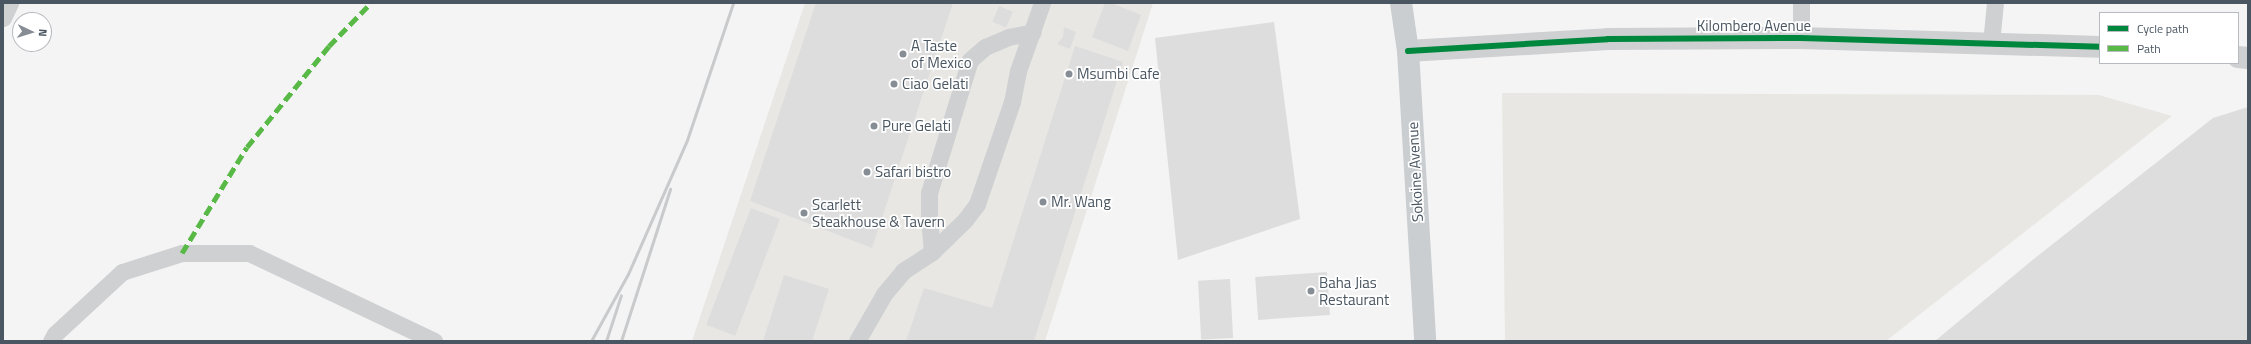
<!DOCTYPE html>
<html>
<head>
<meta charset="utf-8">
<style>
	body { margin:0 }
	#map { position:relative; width:2251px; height:344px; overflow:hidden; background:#f4f4f4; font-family:"Titillium Web",sans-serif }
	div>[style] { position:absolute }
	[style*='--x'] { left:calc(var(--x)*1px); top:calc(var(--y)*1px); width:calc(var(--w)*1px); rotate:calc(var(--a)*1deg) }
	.commercial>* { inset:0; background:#e8e7e3 }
	.building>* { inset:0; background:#ddddde; transform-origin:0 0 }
	.lane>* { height:17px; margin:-8.5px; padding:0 8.5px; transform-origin:8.5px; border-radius:8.5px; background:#ced0d2 }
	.street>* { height:22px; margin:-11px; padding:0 11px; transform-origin:11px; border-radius:11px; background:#ced0d2 }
	.primary>* { height:22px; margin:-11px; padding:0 11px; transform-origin:11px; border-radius:11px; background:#caced1 }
	.rail>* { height:3px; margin:-1.5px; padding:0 1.5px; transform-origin:1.5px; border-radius:1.5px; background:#c9cacc }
	.quiet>* { height:5px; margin-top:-2.5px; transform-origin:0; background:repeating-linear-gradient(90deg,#58b947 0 10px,transparent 0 15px) }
	.cycleway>* { height:6px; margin:-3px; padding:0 3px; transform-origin:3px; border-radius:3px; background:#00873e }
	.dots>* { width:11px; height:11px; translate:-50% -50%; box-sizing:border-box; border:2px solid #fff; border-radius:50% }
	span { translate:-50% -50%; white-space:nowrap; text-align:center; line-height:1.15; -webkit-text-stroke:3.5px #fff; paint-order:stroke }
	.street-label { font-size:15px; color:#4a5661 }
	.poi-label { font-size:15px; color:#4a5661 }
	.left { translate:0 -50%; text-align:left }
	.frame { position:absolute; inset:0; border:4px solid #4a5661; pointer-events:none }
	.legend { position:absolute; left:2099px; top:12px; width:140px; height:52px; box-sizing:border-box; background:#fff; border:1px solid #b7bbc0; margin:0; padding:5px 7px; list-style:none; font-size:12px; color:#4a5661 }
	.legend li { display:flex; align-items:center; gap:8px; height:20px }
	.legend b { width:20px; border:1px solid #b7bbc0 }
	.north { position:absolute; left:12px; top:12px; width:40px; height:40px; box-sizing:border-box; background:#fff; border:1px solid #b7bbc0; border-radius:50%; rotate:94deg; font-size:11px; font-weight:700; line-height:16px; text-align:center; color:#4a5661 }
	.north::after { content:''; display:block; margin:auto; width:14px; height:18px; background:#868d94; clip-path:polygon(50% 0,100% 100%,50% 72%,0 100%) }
</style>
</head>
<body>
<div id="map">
	<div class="commercial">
		<i style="clip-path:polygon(805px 3px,1153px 3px,1045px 341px,692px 341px)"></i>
		<i style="clip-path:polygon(1502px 93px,2099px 95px,2172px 116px,1886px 341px,1505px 341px)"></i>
	</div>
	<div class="building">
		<i style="clip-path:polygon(816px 3px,953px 3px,872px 248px,750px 201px)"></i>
		<i style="clip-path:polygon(1105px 3px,1111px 3px,1141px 15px,1128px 51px,1092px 37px)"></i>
		<i style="left:999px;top:6px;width:15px;height:17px;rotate:23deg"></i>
		<i style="clip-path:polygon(1274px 22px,1300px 219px,1178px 260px,1155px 38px)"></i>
		<i style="clip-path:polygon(1064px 27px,1076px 32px,1070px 49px,1057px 44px,1063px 37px)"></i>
		<i style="clip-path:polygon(1075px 46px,1123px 62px,1034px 341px,906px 341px,924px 288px,992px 308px)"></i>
		<i style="clip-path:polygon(2248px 107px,2248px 341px,1935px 341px,2035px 258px,2213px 118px)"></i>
		<i style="left:751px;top:208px;width:31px;height:125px;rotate:21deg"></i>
		<i style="left:1327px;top:272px;width:43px;height:72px;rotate:86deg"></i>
		<i style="clip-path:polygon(784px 275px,829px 289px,812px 341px,763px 341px)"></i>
		<i style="left:1230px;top:279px;width:59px;height:32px;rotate:87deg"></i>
	</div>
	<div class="lane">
		<i style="--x:3;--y:18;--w:17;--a:-65"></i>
		<i style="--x:1801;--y:38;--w:35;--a:-90"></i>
		<i style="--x:1991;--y:43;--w:40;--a:-84.3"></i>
		<i style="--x:932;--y:252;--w:33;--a:-95"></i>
		<i style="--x:929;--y:219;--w:26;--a:-90"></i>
		<i style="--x:929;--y:193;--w:139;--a:-72.9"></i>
		<i style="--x:970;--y:60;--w:20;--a:-41"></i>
		<i style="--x:985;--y:47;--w:25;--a:-23"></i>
		<i style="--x:1008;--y:37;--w:25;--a:-11"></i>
		<i style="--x:51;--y:341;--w:8;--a:-60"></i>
		<i style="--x:55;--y:334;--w:91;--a:-42.8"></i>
		<i style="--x:122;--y:272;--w:63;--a:-17.6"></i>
		<i style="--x:182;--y:253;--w:67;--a:0"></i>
		<i style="--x:249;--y:253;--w:205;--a:25.4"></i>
		<i style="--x:857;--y:341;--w:54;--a:-60.1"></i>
		<i style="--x:884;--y:294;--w:30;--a:-50"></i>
		<i style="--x:903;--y:271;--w:35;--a:-33"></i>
		<i style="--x:932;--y:252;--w:46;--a:-44.1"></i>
		<i style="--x:965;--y:220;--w:20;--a:-53"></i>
		<i style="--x:977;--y:204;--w:108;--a:-71.1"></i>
		<i style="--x:1012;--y:102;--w:32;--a:-79"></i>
		<i style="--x:1018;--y:71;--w:72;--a:-70.6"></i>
	</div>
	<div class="street">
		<i style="--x:1408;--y:51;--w:200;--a:-3.4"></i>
		<i style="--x:1608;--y:39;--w:193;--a:-0.3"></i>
		<i style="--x:1801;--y:38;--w:299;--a:1.7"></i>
		<i style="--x:2238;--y:57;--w:10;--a:6"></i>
	</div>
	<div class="primary">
		<i style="--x:1401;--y:3;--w:49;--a:81.7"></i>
		<i style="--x:1408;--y:51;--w:290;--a:86.6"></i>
	</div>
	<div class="rail">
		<i style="--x:591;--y:341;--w:77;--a:-61.1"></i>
		<i style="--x:628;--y:274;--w:146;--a:-66.2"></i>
		<i style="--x:687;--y:140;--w:145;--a:-71.4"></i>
		<i style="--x:606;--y:341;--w:48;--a:-71.9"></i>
		<i style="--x:621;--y:341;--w:160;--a:-72.1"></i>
	</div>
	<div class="quiet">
		<i style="--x:182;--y:253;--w:124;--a:-58.5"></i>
		<i style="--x:247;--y:147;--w:130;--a:-50.9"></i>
		<i style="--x:329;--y:46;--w:60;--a:-45.7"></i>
	</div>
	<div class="cycleway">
		<i style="--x:1408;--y:51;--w:200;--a:-3.4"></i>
		<i style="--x:1608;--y:39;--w:193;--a:-0.3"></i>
		<i style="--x:1801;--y:38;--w:299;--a:1.7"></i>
	</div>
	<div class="dots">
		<i style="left:903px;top:54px;background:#868d94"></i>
		<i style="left:1069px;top:74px;background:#868d94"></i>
		<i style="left:894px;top:84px;background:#868d94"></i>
		<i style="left:874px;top:126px;background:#868d94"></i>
		<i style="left:867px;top:172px;background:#868d94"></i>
		<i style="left:1043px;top:202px;background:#868d94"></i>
		<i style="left:804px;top:213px;background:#868d94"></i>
		<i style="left:1311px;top:291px;background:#868d94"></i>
	</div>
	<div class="street-label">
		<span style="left:1754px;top:26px">Kilombero Avenue</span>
		<span style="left:1415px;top:172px;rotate:-93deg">Sokoine Avenue</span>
	</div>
	<div class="poi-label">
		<span class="left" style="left:911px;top:54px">A Taste<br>of Mexico</span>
		<span class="left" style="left:1077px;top:74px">Msumbi Cafe</span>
		<span class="left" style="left:902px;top:84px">Ciao Gelati</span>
		<span class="left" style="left:882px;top:126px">Pure Gelati</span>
		<span class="left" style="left:875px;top:172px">Safari bistro</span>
		<span class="left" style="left:1051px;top:202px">Mr. Wang</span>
		<span class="left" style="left:812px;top:213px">Scarlett<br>Steakhouse &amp; Tavern</span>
		<span class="left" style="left:1319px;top:291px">Baha Jias<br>Restaurant</span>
	</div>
	<div class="frame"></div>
	<ul class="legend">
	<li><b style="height:5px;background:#00873e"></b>Cycle path</li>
	<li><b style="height:5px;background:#58b947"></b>Path</li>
	</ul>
	<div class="north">N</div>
</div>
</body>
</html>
